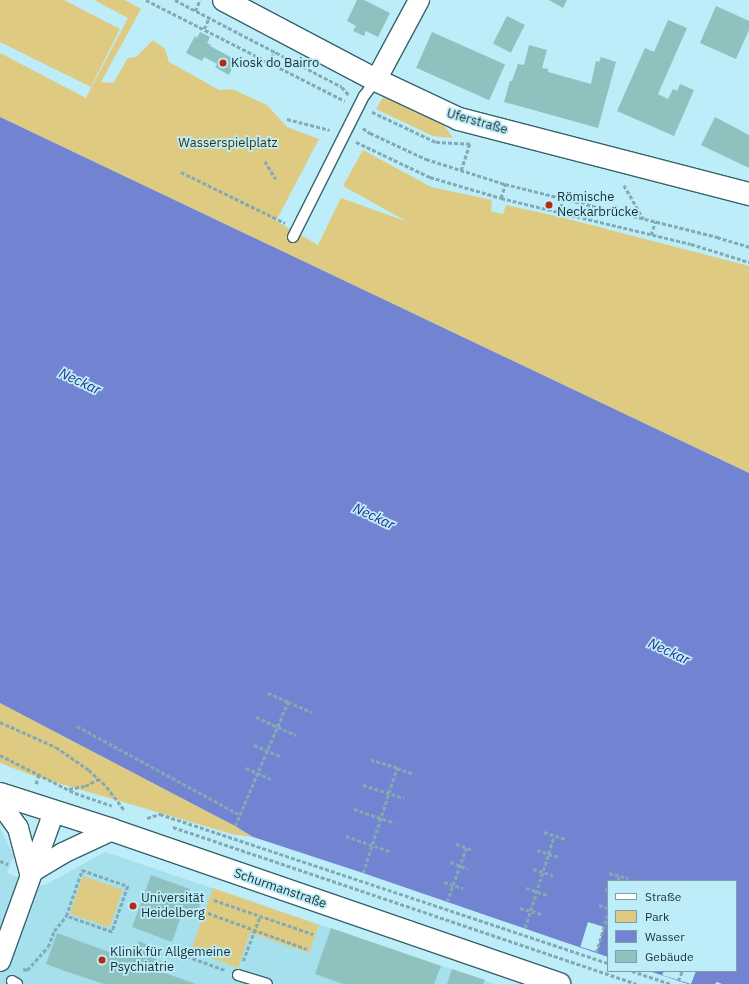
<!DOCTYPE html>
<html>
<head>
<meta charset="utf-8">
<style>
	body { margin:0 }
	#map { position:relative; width:749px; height:984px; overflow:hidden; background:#bcedf8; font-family:"IBM Plex Sans",sans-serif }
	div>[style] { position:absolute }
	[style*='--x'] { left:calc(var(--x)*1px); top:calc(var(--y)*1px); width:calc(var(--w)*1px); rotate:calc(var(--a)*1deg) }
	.built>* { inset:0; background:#a6e0ed }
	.green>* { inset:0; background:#dfca82; transform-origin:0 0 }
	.water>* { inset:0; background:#7283d2 }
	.pier>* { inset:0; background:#bcedf8; transform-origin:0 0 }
	.building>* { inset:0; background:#8fc1bf; transform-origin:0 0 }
	.path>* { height:2.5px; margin-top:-1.25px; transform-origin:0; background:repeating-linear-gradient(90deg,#83aab2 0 4px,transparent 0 6px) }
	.roads { filter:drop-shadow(1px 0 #36636d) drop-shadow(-1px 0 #36636d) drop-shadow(0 1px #36636d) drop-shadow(0 -1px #36636d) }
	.service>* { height:10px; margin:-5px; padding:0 5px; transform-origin:5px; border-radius:5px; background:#fff }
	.minor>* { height:20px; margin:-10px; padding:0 10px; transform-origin:10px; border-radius:10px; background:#fff }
	.tertiary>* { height:22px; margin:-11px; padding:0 11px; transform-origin:11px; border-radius:11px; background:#fff }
	.primary>* { height:22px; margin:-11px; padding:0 11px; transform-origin:11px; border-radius:11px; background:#fff }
	.dots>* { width:11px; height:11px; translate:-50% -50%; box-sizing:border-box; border:2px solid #bcedf8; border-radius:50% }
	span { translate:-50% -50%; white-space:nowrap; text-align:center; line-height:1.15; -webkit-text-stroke:3.5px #bcedf8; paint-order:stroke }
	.poi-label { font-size:13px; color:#1b2e32 }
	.left { translate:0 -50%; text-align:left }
	.street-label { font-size:13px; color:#1b2e32 }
	.park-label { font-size:13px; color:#3e3207 }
	.water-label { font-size:14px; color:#29308c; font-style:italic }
	.legend { position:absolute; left:607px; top:880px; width:130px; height:92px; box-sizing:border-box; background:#bcedf8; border:1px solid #7ca1a9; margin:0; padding:5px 7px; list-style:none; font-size:12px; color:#1b2e32 }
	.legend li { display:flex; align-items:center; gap:8px; height:20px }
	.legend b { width:20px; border:1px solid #7ca1a9 }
</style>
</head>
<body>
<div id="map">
	<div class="built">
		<i style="clip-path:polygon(0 828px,14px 856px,7px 873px,43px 886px,105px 852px,495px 984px,0 984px)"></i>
	</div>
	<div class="green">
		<i style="clip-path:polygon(0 0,64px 0,120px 29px,91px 87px,0 42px)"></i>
		<i style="clip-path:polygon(94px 0,125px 0,141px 9px,101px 82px,113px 83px,128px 58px,136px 57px,153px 40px,165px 49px,169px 62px,219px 90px,232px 89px,267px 105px,287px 127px,319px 139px,276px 221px,318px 245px,341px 198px,408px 222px,343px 186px,363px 150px,431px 187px,492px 200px,491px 211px,503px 214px,506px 205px,560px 217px,749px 266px,749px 473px,0 117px,0 53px,86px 98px,128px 18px)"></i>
		<i style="clip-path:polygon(383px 97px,443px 124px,453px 138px,433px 136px,376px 109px)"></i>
		<i style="clip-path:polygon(0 703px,235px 826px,253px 837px,232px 834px,34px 776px,0 763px)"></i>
		<i style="left:83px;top:876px;width:42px;height:40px;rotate:19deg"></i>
		<i style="clip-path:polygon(213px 888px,319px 925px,309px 953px,250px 933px,238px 968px,191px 951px)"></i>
	</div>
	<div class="water">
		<i style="clip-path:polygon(0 117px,749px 473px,749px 984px,722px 984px,717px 982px,715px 984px,688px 984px,649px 971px,736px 971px,736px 881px,608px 881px,608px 957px,363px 873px,253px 837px,235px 826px,0 703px)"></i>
	</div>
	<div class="pier">
		<i style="left:588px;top:922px;width:17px;height:26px;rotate:17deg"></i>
		<i style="clip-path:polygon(664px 971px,696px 971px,691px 984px,662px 975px)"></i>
	</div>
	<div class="building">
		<i style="clip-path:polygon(357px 0,364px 0,390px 13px,378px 37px,366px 31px,364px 36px,353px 31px,356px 26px,347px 21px)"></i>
		<i style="clip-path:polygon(549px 0,567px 0,563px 8px)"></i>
		<i style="clip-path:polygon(716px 6px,749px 21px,749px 30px,736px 59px,700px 43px)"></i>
		<i style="left:507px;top:16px;width:20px;height:31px;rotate:27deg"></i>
		<i style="clip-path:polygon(668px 20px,687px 28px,658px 94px,668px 99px,673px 89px,677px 91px,680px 84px,694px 90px,674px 136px,617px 111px,645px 48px,654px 52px)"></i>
		<i style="clip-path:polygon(200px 32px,210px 37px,207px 43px,211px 45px,210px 46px,236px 60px,229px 75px,215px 67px,217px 64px,204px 57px,202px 61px,186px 53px,195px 36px,197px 38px)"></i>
		<i style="left:432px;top:32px;width:80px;height:39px;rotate:24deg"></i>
		<i style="clip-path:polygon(529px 45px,547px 50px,542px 68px,548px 69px,548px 72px,591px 84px,596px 61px,599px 62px,601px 57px,616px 62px,598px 128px,504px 102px,510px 81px,512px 81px,518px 64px,524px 65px)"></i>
		<i style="clip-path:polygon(715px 117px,749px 135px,749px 168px,701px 145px)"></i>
		<i style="clip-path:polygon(151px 875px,190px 889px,187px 899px,189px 900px,191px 895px,202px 898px,197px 913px,184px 908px,172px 942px,132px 927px)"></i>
		<i style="clip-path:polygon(331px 928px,441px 966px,434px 984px,343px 984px,315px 974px)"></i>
		<i style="clip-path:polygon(57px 933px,123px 957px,126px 949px,135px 952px,139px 941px,156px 948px,153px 958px,162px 962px,159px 971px,196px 984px,104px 984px,62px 970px,46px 964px)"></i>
		<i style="clip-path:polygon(452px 969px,485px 980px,483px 984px,447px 984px)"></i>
	</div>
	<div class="path">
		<i style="--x:146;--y:0;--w:223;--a:26.9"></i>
		<i style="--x:175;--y:0;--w:188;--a:27.5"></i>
		<i style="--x:342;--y:87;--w:11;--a:49"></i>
		<i style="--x:195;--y:11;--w:12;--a:-66"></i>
		<i style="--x:204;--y:29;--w:12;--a:-66"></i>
		<i style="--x:267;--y:62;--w:13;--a:-51"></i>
		<i style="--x:372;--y:112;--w:71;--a:25.1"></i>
		<i style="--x:436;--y:142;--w:34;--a:3"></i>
		<i style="--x:470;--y:144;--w:28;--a:108"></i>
		<i style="--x:287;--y:119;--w:44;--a:14.3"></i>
		<i style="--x:363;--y:128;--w:9;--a:36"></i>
		<i style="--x:370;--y:133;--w:62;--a:24.9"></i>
		<i style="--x:426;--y:159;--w:83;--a:17.6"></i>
		<i style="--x:505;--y:184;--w:219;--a:14"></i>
		<i style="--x:717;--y:237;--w:34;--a:17"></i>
		<i style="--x:356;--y:142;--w:82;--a:25.3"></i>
		<i style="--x:430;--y:177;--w:74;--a:16.5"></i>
		<i style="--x:501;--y:198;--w:195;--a:13.6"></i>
		<i style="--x:691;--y:244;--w:61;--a:17.2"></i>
		<i style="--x:265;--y:161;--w:21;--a:59"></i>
		<i style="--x:181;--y:172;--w:116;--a:26.1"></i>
		<i style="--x:624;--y:185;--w:39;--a:60"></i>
		<i style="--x:501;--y:198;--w:15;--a:-74"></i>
		<i style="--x:558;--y:213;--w:15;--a:-70"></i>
		<i style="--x:651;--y:235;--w:14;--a:-73"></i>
		<i style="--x:288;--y:702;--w:26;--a:23"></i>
		<i style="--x:256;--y:717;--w:44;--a:24.2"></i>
		<i style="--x:0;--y:722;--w:61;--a:24.1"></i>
		<i style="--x:56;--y:747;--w:40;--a:34.9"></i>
		<i style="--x:89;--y:770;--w:25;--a:43"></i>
		<i style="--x:107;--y:787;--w:30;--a:53"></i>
		<i style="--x:77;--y:726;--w:186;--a:28.6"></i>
		<i style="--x:254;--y:745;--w:30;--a:23"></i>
		<i style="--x:0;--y:755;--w:84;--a:26.9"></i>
		<i style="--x:75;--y:793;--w:39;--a:19"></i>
		<i style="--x:246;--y:768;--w:27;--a:24"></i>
		<i style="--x:397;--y:768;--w:18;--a:19"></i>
		<i style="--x:36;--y:784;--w:11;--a:-75"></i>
		<i style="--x:363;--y:785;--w:43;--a:17.6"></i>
		<i style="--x:69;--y:789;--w:16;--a:-11"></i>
		<i style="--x:85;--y:786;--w:16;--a:-27"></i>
		<i style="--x:354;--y:809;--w:43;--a:18.9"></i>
		<i style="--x:147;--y:818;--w:14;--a:-17"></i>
		<i style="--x:160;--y:814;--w:472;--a:18.4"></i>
		<i style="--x:235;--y:826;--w:135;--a:-66.9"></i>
		<i style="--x:288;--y:702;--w:23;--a:-157"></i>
		<i style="--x:173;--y:827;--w:489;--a:18.7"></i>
		<i style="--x:544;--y:832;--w:22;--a:18"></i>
		<i style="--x:346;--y:836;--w:46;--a:19.2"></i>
		<i style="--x:456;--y:844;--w:18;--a:19"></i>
		<i style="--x:537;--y:850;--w:22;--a:18"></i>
		<i style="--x:0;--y:861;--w:9;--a:21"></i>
		<i style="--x:450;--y:862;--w:19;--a:21"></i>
		<i style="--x:533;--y:869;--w:21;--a:17"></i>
		<i style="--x:82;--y:870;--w:49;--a:19.2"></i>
		<i style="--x:128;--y:886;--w:49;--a:109.2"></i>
		<i style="--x:112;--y:932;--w:49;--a:-160.8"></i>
		<i style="--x:66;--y:916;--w:49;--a:-70.8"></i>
		<i style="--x:363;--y:873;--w:110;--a:-72.1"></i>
		<i style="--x:397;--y:768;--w:27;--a:-163"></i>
		<i style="--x:609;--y:873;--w:20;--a:15"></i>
		<i style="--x:618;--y:881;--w:6;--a:-81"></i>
		<i style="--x:444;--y:882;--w:20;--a:18"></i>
		<i style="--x:526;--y:888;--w:23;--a:18"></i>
		<i style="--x:605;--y:889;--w:3;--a:18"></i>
		<i style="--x:214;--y:900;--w:105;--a:19"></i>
		<i style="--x:447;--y:902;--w:57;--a:-70.6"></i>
		<i style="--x:599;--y:905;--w:9;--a:18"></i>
		<i style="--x:520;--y:908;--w:22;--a:16"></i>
		<i style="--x:208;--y:913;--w:105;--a:20"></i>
		<i style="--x:525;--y:928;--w:96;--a:-72.5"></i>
		<i style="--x:170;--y:950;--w:59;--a:20"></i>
		<i style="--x:596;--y:953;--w:42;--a:-73.3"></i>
		<i style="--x:243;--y:961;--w:48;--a:-69.3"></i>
		<i style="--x:23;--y:969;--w:4;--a:14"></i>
		<i style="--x:27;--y:970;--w:31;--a:-48"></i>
		<i style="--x:48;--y:947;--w:17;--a:-69"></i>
		<i style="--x:54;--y:931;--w:19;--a:-51"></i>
		<i style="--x:632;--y:971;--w:41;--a:18.4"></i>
		<i style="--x:678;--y:981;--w:11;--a:-68"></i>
	</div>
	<div class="roads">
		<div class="service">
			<i style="--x:293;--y:237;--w:158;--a:-63.3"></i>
			<i style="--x:364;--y:96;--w:20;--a:-53"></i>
			<i style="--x:238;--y:975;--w:30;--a:17"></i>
			<i style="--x:12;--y:981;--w:6;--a:31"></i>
		</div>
		<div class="minor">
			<i style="--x:376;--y:80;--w:91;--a:-61.7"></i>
			<i style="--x:0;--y:806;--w:6;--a:39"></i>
			<i style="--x:5;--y:810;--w:22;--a:54"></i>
			<i style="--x:18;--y:828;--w:47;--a:75.1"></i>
			<i style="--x:30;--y:873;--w:39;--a:-31"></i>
			<i style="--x:63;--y:853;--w:54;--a:-25.1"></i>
			<i style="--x:0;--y:961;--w:158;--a:-70.1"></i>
		</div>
		<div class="tertiary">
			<i style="--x:224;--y:0;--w:172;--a:27.8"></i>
			<i style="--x:376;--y:80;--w:92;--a:25.2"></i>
			<i style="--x:459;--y:119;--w:300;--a:14.5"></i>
		</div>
		<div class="primary">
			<i style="--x:0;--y:794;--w:118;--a:17.8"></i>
			<i style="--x:112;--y:830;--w:473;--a:19"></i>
		</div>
	</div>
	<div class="dots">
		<i style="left:223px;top:63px;background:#b72b0d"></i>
		<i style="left:549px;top:205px;background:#b72b0d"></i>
		<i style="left:133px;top:906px;background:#b72b0d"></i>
		<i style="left:102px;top:960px;background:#b72b0d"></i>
	</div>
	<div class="poi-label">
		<span class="left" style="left:231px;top:63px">Kiosk do Bairro</span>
		<span class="left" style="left:557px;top:205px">Römische<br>Neckarbrücke</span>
		<span class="left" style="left:141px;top:906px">Universität<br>Heidelberg</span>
		<span class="left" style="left:110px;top:960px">Klinik für Allgemeine<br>Psychiatrie</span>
	</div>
	<div class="street-label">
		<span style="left:477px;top:122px;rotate:16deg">Uferstraße</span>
		<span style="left:280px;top:889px;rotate:19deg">Schurmanstraße</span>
	</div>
	<div class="park-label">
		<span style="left:228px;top:143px">Wasserspielplatz</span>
	</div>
	<div class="water-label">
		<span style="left:80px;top:381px;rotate:25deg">Neckar</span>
		<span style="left:374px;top:516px;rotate:25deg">Neckar</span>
		<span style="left:669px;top:651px;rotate:25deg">Neckar</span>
	</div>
	<ul class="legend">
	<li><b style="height:5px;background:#fff"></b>Straße</li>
	<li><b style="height:11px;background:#dfca82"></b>Park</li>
	<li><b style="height:11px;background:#7283d2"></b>Wasser</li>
	<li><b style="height:11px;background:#8fc1bf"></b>Gebäude</li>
	</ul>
</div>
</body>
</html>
